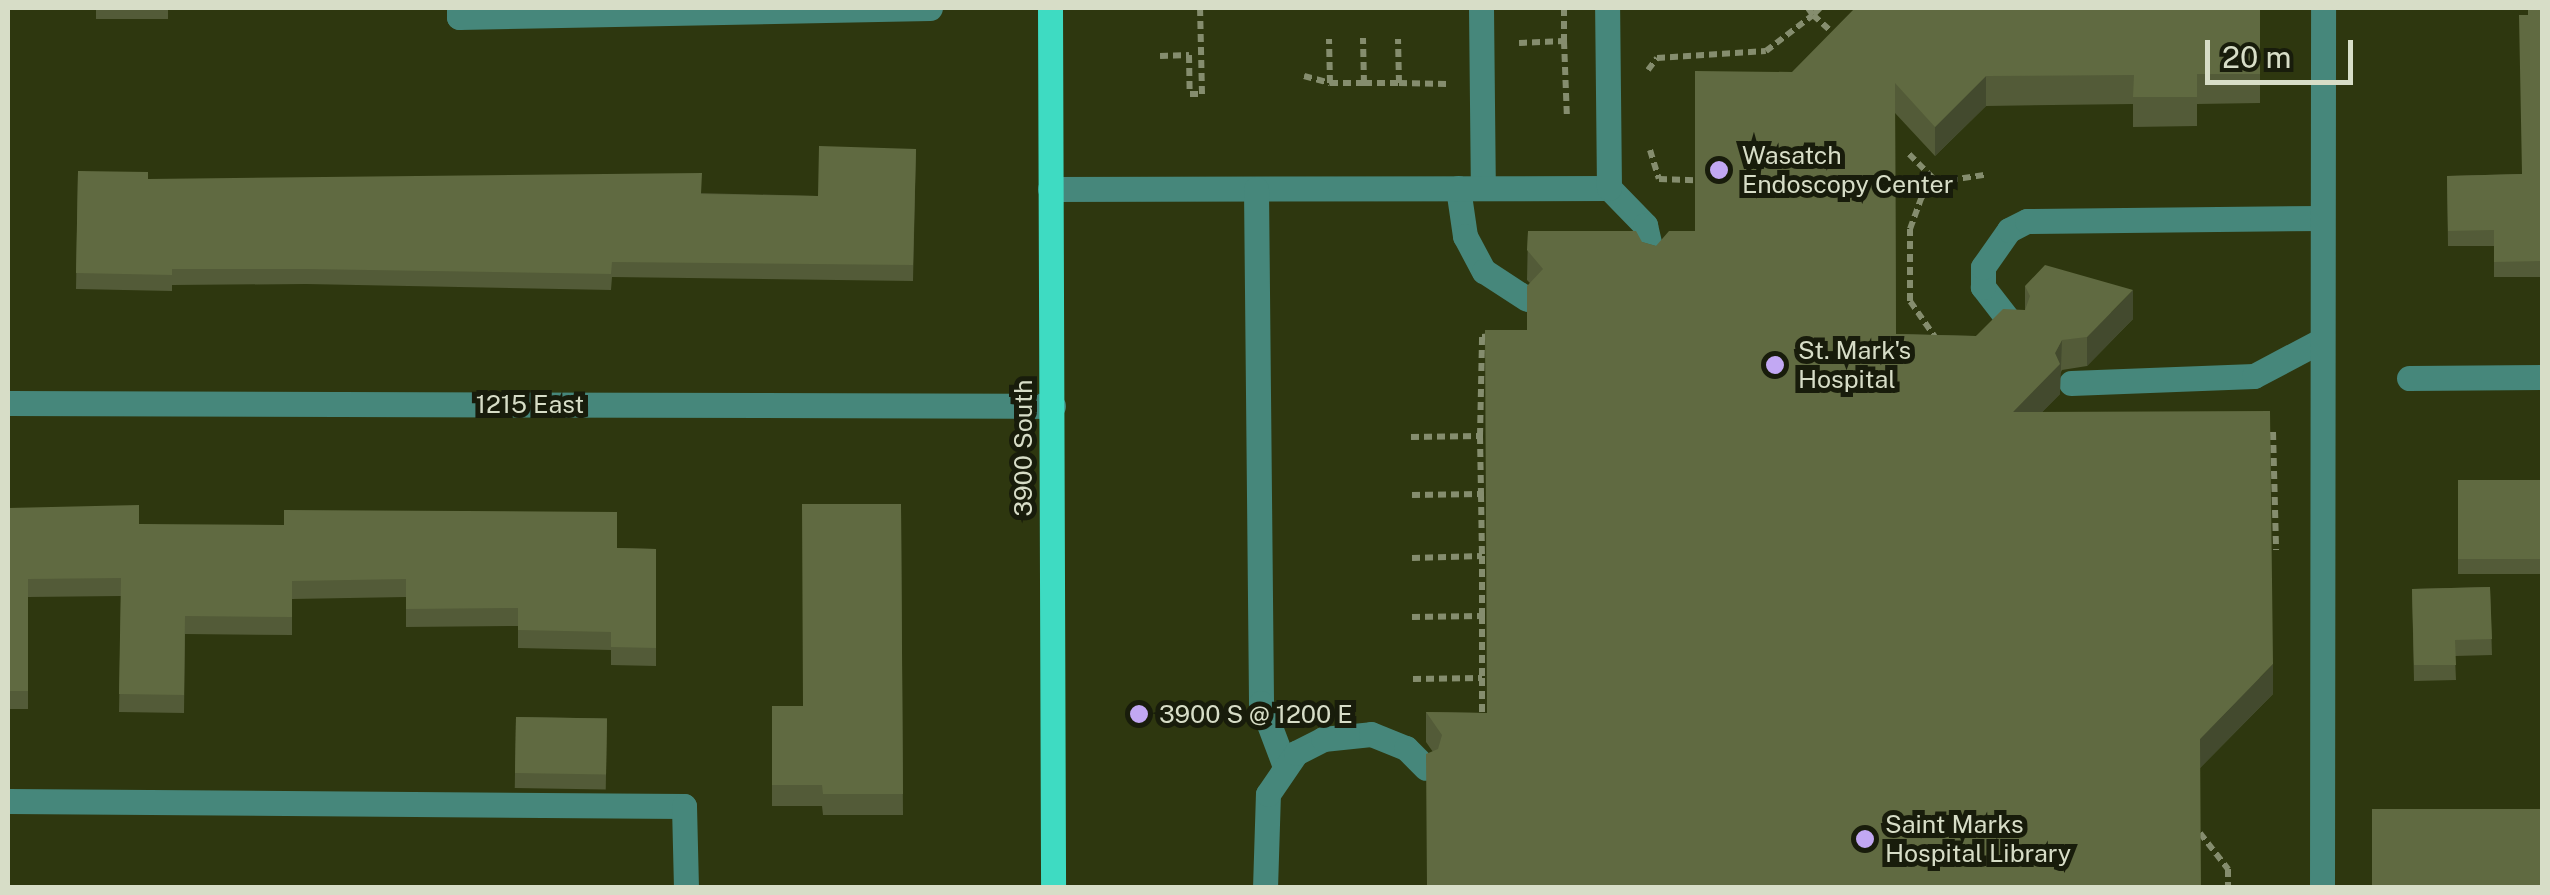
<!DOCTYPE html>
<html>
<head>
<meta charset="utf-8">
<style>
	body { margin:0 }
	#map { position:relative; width:2550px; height:895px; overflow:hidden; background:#2e370f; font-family:"Public Sans",sans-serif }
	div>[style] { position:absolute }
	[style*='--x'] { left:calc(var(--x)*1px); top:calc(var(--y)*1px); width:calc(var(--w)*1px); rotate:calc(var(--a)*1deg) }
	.path>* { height:6px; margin-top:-3px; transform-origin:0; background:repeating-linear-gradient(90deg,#858d6e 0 8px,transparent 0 13px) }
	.minor>* { height:25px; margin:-12.5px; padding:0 12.5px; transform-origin:12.5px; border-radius:12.5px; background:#46877b }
	.major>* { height:25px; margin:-12.5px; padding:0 12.5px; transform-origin:12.5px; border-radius:12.5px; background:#3edbc2 }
	.wall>* { inset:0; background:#535b38; transform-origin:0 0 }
	.shaded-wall>* { inset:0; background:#434a2e }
	.building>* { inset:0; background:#606a41; transform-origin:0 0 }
	.dots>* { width:28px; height:28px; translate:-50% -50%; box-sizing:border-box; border:5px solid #181c0b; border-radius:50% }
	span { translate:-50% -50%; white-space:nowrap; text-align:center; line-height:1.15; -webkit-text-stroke:10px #181c0b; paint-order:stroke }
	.poi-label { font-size:25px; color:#d7ddc7 }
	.left { translate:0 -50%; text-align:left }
	.street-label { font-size:25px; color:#d7ddc7 }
	.frame { position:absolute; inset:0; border:10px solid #d7ddc7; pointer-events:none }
	.scale { position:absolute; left:2205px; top:40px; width:148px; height:45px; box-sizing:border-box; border:5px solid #d7ddc7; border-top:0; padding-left:12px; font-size:30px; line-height:35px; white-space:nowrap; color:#d7ddc7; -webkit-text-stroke:8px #181c0b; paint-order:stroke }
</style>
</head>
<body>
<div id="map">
	<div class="path">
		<i style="--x:1564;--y:8;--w:33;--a:90"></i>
		<i style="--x:1820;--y:8;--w:10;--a:135"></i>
		<i style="--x:1813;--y:15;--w:30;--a:42"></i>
		<i style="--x:1519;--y:43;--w:45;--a:-2.5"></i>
		<i style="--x:1564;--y:41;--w:78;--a:87.8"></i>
		<i style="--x:1160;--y:56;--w:29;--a:-2"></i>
		<i style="--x:1189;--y:55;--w:39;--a:89"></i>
		<i style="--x:1190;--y:94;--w:12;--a:0"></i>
		<i style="--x:1202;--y:94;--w:86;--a:-91.3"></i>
		<i style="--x:1648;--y:70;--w:15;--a:-53"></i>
		<i style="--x:1657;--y:58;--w:109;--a:-3.7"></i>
		<i style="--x:1766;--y:51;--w:59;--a:-37.5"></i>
		<i style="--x:1813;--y:15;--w:9;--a:-126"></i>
		<i style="--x:1304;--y:76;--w:27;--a:15"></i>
		<i style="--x:1330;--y:83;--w:44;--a:-91.3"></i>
		<i style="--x:1330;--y:83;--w:34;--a:0"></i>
		<i style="--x:1364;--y:83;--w:45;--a:-91.3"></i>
		<i style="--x:1364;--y:83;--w:35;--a:0"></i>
		<i style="--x:1399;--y:83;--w:44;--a:-91.3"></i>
		<i style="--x:1399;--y:83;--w:48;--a:1.2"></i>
		<i style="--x:1650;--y:150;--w:30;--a:73"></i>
		<i style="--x:1659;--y:179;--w:36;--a:2"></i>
		<i style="--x:1909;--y:154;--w:40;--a:45"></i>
		<i style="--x:1937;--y:340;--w:47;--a:-124.7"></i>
		<i style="--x:1910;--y:301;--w:72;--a:-90"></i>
		<i style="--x:1910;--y:229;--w:33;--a:-70"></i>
		<i style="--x:1921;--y:198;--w:23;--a:-45"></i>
		<i style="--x:1937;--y:182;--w:48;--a:-8.5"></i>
		<i style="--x:2262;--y:433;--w:11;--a:-5"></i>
		<i style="--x:2273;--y:432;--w:118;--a:88.5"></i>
		<i style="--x:1480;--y:436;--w:99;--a:-88.8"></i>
		<i style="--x:1482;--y:337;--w:10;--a:-6"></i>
		<i style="--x:1411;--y:437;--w:69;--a:-0.8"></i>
		<i style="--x:1480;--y:436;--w:58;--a:89"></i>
		<i style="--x:1412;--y:495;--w:69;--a:-0.8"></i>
		<i style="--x:1481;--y:494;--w:62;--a:89.1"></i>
		<i style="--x:1412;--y:558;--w:70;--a:-1.6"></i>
		<i style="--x:1482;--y:556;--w:60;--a:90"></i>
		<i style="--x:1412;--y:617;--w:70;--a:-0.8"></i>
		<i style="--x:1482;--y:616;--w:62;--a:90"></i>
		<i style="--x:1413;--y:679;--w:69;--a:-0.8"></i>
		<i style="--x:1482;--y:678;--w:39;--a:90"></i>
		<i style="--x:2200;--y:833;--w:46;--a:52.1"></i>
		<i style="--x:2228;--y:869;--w:19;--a:90"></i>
	</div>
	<div class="minor">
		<i style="--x:459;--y:8;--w:9;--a:90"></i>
		<i style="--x:459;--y:17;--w:471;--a:-1.1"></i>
		<i style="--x:1481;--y:8;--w:180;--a:89.4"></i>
		<i style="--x:1458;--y:188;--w:49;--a:81.7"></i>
		<i style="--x:1465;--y:236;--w:40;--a:62"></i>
		<i style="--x:1484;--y:271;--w:51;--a:33.1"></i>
		<i style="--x:1609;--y:188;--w:52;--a:45.8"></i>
		<i style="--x:1645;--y:225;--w:36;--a:77"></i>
		<i style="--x:1050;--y:189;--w:559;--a:-0.1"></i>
		<i style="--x:1609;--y:188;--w:180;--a:-90.6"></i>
		<i style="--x:1256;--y:189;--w:514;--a:89.44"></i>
		<i style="--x:1261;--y:703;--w:65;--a:69.3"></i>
		<i style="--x:2014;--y:327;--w:51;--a:-127.8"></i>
		<i style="--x:1983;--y:287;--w:20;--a:-90"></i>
		<i style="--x:1983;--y:267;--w:45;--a:-54.9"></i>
		<i style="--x:2009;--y:230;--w:20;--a:-27"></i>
		<i style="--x:2027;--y:221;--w:295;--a:-0.6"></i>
		<i style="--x:2409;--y:378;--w:133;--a:-0.4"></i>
		<i style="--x:2071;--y:383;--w:183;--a:-2.2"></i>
		<i style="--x:2254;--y:376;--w:77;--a:-27.9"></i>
		<i style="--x:8;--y:403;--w:1045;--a:0.16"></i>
		<i style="--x:8;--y:801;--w:676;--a:0.42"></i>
		<i style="--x:684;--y:806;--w:82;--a:88.6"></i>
		<i style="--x:1265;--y:888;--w:94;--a:-88.2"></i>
		<i style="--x:1268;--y:794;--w:50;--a:-55.7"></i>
		<i style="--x:1296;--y:753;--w:30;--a:-27"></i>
		<i style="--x:1323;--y:739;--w:48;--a:-5.9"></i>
		<i style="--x:1371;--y:734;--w:38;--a:22"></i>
		<i style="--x:1406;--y:748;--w:28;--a:45"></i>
		<i style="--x:2322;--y:888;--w:880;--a:-89.93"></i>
	</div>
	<div class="major">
		<i style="--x:1050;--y:8;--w:880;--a:89.8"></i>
	</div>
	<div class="wall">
		<i style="left:96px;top:8px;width:72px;height:11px"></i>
		<i style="clip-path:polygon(2260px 8px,2260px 103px,2197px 104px,2197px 126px,2133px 127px,2133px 104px,1986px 106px,1935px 156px,1895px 113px,1896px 334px,1976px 336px,2025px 310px,2025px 286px,2133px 319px,2087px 366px,2062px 370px,2060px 374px,2060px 394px,2042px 412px,2273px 694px,2200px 768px,1433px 752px,1426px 742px,1426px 712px,1487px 713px,1527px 330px,1530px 283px,1527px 280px,1528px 231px,1642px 242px,1656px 246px,1695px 231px,1792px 72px)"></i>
		<i style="clip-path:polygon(2542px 8px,2542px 277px,2494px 277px,2494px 246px,2448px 246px,2447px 176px,2522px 174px)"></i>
		<i style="clip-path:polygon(916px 149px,913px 281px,612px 277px,611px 290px,306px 284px,172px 285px,172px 291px,76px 289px,78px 171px,148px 179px,818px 196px)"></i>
		<i style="left:2458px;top:480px;width:84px;height:94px"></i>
		<i style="clip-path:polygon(901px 504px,903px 815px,823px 815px,822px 806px,772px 806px,772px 706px,803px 706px)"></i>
		<i style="clip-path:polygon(8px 508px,139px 524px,617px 548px,656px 549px,656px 666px,611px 665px,611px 650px,518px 648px,518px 626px,406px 627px,406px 597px,292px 599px,292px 635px,185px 634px,184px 713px,119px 712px,121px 596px,28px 597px,28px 709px,8px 709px)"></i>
		<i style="clip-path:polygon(2490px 587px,2492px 655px,2455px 656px,2456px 680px,2414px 681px,2412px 589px)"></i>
		<i style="left:516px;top:717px;width:91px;height:71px;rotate:1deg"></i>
	</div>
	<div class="shaded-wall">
		<i style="clip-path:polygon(1986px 76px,1986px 106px,1935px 156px,1935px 127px)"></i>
		<i style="clip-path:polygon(2133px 290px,2133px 319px,2087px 366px,2087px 337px)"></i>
		<i style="clip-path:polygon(2062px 340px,2060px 394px,2013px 442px,2013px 412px,2055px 353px)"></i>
		<i style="clip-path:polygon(2273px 664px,2273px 694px,2200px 768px,2200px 739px)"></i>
	</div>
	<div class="building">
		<i style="clip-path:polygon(1855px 8px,2260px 8px,2260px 74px,2197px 74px,2197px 97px,2133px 97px,2134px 75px,1986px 76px,1935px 127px,1895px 83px,1896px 334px,1976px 336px,2003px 309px,2025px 310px,2030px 296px,2025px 286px,2045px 265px,2133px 290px,2087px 337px,2062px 340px,2055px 353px,2060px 364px,2013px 412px,2270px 411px,2273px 664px,2200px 739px,2201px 888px,1427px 888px,1426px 754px,1438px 749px,1442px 735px,1426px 712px,1487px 713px,1485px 330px,1527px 330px,1527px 286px,1543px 269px,1527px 250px,1528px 231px,1636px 231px,1642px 242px,1656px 246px,1669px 231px,1695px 231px,1695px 71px,1792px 72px)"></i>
		<i style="clip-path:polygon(2528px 8px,2542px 8px,2542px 261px,2494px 262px,2494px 230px,2448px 231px,2447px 176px,2522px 174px,2519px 15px,2528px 15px)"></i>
		<i style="clip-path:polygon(819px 146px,916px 149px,913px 265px,612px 262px,611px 274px,306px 269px,172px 269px,172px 275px,76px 273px,78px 171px,148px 172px,148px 179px,702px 173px,701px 194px,818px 196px)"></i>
		<i style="left:2458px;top:480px;width:84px;height:79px"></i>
		<i style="clip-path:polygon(802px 504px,901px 504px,903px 794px,823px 794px,822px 785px,772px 785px,772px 706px,803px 706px)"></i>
		<i style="clip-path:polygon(139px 505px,139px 524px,284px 525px,284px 510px,617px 512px,617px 548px,656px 549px,656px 648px,611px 647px,611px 632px,518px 630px,518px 608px,406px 609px,406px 579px,292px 581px,292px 617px,185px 616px,184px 695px,119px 694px,121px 578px,28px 579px,28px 691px,8px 691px,8px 508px)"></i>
		<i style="clip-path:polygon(2490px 587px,2492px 639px,2455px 640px,2456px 665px,2414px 665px,2412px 589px)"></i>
		<i style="left:516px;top:717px;width:91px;height:56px;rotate:1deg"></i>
		<i style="left:2372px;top:809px;width:170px;height:79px"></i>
	</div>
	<div class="dots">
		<i style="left:1719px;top:170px;background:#c2a8f3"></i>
		<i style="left:1775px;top:365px;background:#c2a8f3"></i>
		<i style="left:1139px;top:714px;background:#c2a8f3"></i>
		<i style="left:1865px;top:839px;background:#c2a8f3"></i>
	</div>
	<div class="poi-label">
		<span class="left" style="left:1742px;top:170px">Wasatch<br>Endoscopy Center</span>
		<span class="left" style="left:1798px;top:365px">St. Mark's<br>Hospital</span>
		<span class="left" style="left:1159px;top:714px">3900 S @ 1200 E</span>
		<span class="left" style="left:1885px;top:839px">Saint Marks<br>Hospital Library</span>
	</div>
	<div class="street-label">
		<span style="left:530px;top:404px">1215 East</span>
		<span style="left:1023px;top:448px;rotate:-90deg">3900 South</span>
	</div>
	<div class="frame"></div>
	<div class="scale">20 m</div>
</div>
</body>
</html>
